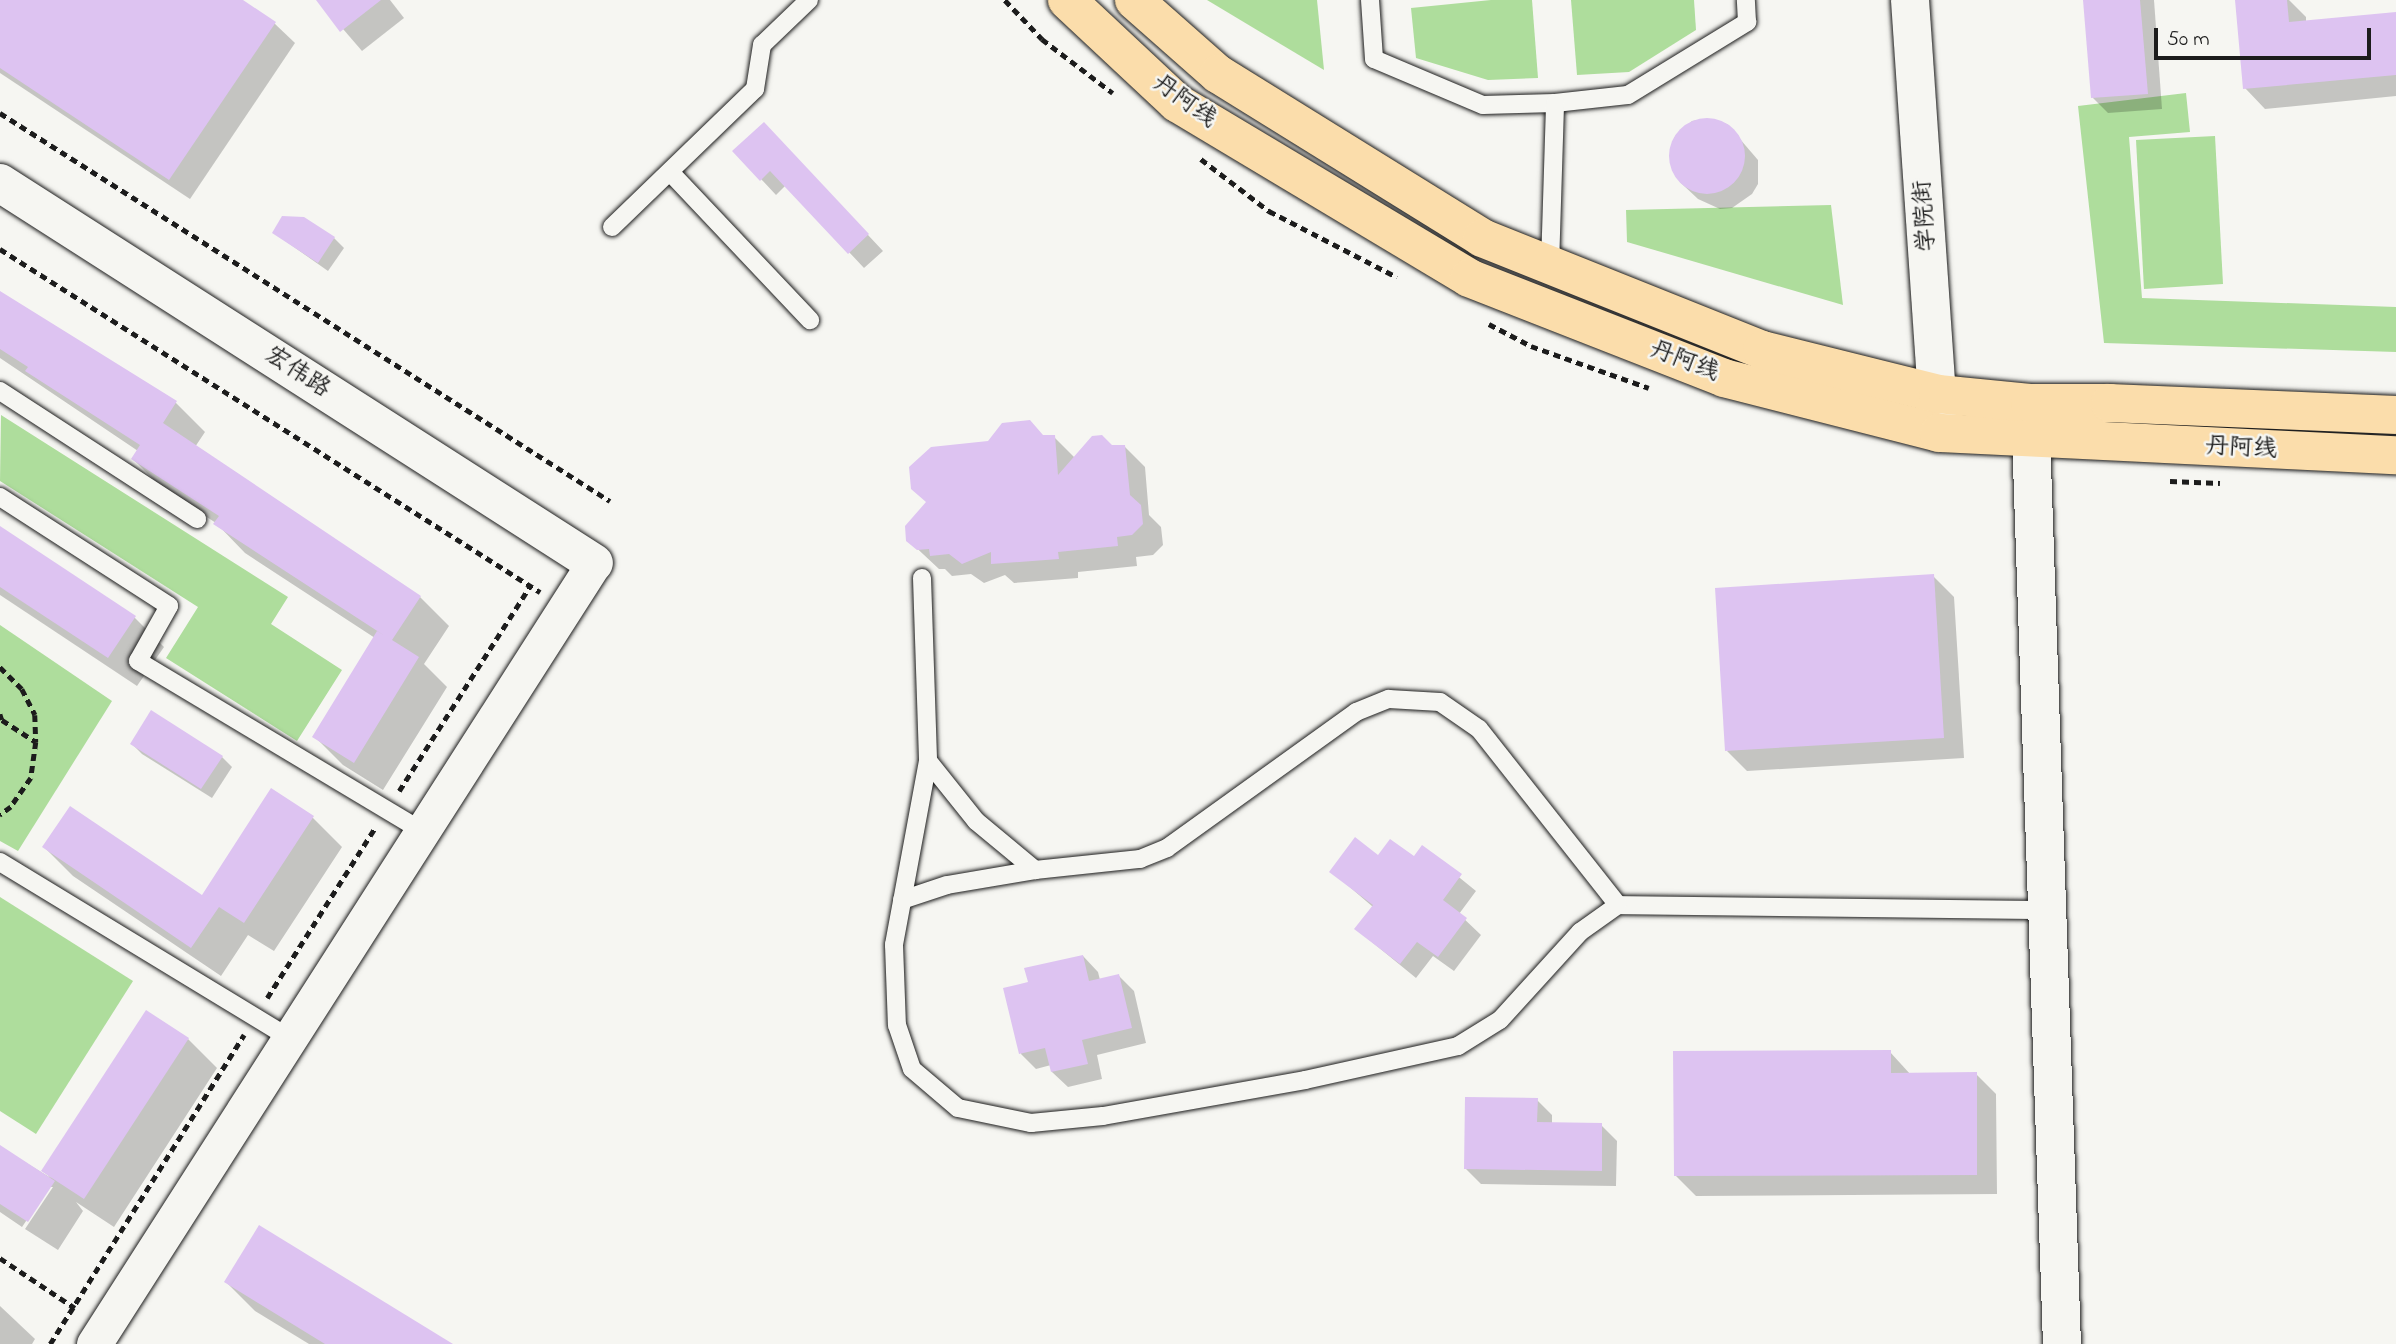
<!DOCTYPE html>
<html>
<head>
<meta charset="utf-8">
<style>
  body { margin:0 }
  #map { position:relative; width:2396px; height:1344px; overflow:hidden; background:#f6f6f2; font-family:"Indie Flower","LXGW WenKai TC",sans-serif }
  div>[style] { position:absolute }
  .green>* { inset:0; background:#aedd9c }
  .shadow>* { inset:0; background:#0003 }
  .building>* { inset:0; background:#ddc3f1 }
  .round { border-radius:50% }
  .path>* { height:4.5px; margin-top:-2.25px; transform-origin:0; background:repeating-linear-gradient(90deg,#1c1c1c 0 7px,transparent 0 12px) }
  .roads { filter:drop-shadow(0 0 2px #1c1c1c) drop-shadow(0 0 2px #1c1c1c) }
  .service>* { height:18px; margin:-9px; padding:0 9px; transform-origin:9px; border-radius:9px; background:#f6f6f2 }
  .minor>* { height:35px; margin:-17.5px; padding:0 17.5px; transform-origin:17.5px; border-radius:17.5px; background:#f6f6f2 }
  .tertiary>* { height:38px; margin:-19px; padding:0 19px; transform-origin:19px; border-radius:19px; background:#f6f6f2 }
  .trunk>* { height:38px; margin:-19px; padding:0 19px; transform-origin:19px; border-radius:19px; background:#fbddab }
  span { translate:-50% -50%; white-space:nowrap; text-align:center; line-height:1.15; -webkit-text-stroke:5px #f6f6f2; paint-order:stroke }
  .street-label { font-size:24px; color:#1c1c1c }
  .scale { position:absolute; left:2154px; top:28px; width:217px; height:32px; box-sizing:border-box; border:4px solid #1c1c1c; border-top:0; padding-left:9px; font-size:21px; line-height:24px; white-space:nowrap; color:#1c1c1c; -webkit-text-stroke:5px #f6f6f2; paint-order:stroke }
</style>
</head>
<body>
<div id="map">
  <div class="green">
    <i style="clip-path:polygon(1207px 0,1317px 0,1324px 70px)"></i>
    <i style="clip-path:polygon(1491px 0,1532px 0,1538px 78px,1488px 80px,1416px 58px,1411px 8px)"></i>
    <i style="clip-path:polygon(1571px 0,1694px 0,1696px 30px,1629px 72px,1577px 75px)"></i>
    <i style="clip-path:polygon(2186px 93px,2190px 132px,2129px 137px,2142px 298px,2396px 307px,2396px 352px,2104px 343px,2078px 106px)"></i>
    <i style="clip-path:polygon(2215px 136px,2223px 284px,2144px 289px,2136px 140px)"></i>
    <i style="clip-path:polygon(1831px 205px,1843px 305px,1627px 242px,1626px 210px)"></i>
    <i style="clip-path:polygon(1px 415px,288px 597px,271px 624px,342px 670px,297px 741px,166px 658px,198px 607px,0 481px)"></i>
    <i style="clip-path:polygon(0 625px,112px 701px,18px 851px,0 841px)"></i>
    <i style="clip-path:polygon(0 897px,133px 981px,36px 1134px,0 1111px)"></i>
  </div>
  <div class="shadow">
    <i style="clip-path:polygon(0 0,240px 0,274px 23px,295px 43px,190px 199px,0 73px)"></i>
    <i style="clip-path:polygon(318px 0,390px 0,404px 18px,362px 51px)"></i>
    <i style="clip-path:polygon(2085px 0,2154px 0,2162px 109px,2108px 113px,2093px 98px)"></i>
    <i style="clip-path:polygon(2250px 0,2289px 0,2306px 17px,2306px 22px,2396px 14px,2396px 96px,2265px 109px,2245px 88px)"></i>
    <i style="clip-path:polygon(1704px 119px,1727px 124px,1758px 160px,1758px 184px,1752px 194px,1732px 208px,1720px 209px,1698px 199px,1681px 183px,1670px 162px,1674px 138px,1692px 121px)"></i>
    <i style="clip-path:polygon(779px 140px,883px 251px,864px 268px,786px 185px,776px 195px,761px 179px)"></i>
    <i style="clip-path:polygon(274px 233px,334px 238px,344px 248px,328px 271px)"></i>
    <i style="clip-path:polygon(0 292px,176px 403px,205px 432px,195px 447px,420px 597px,449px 626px,424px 664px,447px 687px,383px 790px,343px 765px,314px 736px,375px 638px,245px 553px,216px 523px,162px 488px,133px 459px,138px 451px,0 358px)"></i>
    <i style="clip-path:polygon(1044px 437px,1054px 437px,1075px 458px,1124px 446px,1145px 467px,1149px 515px,1161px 527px,1163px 545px,1153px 555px,1136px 557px,1137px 566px,1078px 572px,1078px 578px,1014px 583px,1005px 575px,984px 583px,971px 574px,952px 576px,945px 569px,939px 569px,908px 540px)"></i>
    <i style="clip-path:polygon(0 528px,135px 618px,164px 647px,137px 686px,0 595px)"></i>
    <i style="clip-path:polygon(1933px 576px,1954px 597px,1964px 758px,1747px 771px,1727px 751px)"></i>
    <i style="clip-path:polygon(132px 744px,222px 757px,232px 767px,212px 798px,142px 754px)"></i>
    <i style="clip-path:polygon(272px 791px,313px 818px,342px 847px,274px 951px,248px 935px,221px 976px,73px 876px,44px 847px,202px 897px)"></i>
    <i style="clip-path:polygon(1423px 848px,1476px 891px,1459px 914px,1481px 935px,1454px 971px,1433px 956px,1416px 978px,1356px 929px,1373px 907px,1331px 871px,1379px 858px,1415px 859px)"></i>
    <i style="clip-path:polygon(1083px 956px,1098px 972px,1100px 980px,1119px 976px,1134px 991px,1146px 1043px,1097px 1055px,1102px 1079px,1068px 1087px,1052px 1072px,1051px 1065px,1036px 1069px,1021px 1054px,1030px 983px)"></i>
    <i style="clip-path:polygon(188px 1039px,217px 1068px,114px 1227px,76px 1202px,83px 1211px,58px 1250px,25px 1229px,53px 1187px,49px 1187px,22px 1227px,0 1212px,0 1147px,51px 1178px,43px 1171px)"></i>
    <i style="clip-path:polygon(1890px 1052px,1911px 1075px,1976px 1074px,1996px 1094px,1997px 1194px,1696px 1196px,1675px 1175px)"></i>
    <i style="clip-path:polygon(1537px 1100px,1552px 1115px,1552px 1124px,1601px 1125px,1617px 1141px,1616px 1186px,1481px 1184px,1466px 1169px)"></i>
    <i style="clip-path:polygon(226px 1282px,450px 1344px,309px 1344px,255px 1311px)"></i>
    <i style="clip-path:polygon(0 1306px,35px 1339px,32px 1344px,0 1344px)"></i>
  </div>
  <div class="building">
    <i style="clip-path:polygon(0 0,243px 0,276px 22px,169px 180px,0 68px)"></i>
    <i style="clip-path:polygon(316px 0,381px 0,340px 32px)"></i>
    <i style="clip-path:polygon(2083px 0,2140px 0,2148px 94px,2091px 98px)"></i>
    <i style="clip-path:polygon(2235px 0,2287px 0,2289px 22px,2396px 12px,2396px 75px,2243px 89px)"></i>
    <i class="round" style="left:1669px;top:118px;width:76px;height:76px"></i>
    <i style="clip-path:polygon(764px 122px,869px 234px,848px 254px,770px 171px,760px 181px,732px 151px)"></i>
    <i style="clip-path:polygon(282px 216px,304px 217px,335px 237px,318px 263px,272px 233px)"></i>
    <i style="clip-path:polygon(0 291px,177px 401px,163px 423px,421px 596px,392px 640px,419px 657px,354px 763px,312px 737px,377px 631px,385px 636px,213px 524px,219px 516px,131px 459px,140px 445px,25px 371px,28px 367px,0 349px)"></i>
    <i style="clip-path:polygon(1030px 420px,1043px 435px,1055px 435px,1058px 475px,1092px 436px,1102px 435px,1112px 445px,1125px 445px,1130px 495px,1141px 505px,1143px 524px,1132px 535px,1117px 537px,1118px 546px,1058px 552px,1059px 559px,991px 564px,991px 552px,962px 564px,949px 554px,930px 556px,929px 549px,917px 550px,906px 541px,905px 526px,926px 502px,911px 489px,909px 467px,931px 447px,988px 441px,1002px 423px)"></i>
    <i style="clip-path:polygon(0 526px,136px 616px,108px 658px,0 587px)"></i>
    <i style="clip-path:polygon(1934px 574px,1944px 738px,1725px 751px,1715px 588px)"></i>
    <i style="clip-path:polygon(151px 710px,223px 756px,201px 789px,130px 744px)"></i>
    <i style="clip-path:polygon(271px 788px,314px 816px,244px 923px,219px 907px,191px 948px,42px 847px,70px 806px,202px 895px)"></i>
    <i style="clip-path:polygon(1355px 837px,1378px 855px,1390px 839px,1414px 856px,1422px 845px,1462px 874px,1443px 900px,1467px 918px,1438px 957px,1417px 942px,1400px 964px,1354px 929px,1373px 905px,1329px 872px)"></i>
    <i style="clip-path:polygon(1083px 955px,1089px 981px,1119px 974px,1132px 1028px,1082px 1040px,1088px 1064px,1051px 1072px,1045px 1048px,1019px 1054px,1003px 988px,1028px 982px,1024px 968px)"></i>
    <i style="clip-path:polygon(146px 1010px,189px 1038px,84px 1199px,41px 1171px)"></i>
    <i style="clip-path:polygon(1891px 1050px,1891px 1073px,1977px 1072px,1977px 1175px,1674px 1176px,1673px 1051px)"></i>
    <i style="clip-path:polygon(1465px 1097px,1538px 1098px,1537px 1122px,1602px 1123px,1602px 1171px,1464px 1169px)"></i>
    <i style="clip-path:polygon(0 1145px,55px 1181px,28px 1222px,0 1204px)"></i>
    <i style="clip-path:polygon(259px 1225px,453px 1344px,325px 1344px,224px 1282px)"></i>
  </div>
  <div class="path">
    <i style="left:1005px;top:0;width:54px;rotate:46.5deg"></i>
    <i style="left:1042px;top:39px;width:89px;rotate:37.3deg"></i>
    <i style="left:0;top:113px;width:723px;rotate:32.46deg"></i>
    <i style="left:1201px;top:159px;width:86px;rotate:37.4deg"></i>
    <i style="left:1269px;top:211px;width:144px;rotate:27.3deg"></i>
    <i style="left:0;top:249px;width:640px;rotate:32.42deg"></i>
    <i style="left:1489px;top:324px;width:47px;rotate:27.6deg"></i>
    <i style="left:1531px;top:346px;width:125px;rotate:19.6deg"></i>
    <i style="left:2170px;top:481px;width:50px;rotate:2.3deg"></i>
    <i style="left:0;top:667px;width:31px;rotate:45deg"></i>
    <i style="left:22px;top:689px;width:29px;rotate:63deg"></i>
    <i style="left:35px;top:715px;width:27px;rotate:88deg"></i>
    <i style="left:36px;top:742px;width:36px;rotate:98deg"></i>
    <i style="left:31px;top:778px;width:35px;rotate:125deg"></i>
    <i style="left:11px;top:807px;width:14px;rotate:144deg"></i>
    <i style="left:0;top:714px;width:6px;rotate:72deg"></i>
    <i style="left:2px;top:720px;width:40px;rotate:32.9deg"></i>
    <i style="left:399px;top:791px;width:243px;rotate:-57.4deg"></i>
    <i style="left:267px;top:998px;width:201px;rotate:-57.6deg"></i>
    <i style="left:0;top:1258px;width:90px;rotate:33.7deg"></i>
    <i style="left:50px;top:1344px;width:365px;rotate:-57.9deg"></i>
  </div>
  <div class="roads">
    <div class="service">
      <i style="left:1370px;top:0;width:59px;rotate:86.1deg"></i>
      <i style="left:1374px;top:59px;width:118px;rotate:22.9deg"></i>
      <i style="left:1483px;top:105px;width:72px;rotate:-1.6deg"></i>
      <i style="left:1555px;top:103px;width:73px;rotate:-6.3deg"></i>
      <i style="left:1628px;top:95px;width:140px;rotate:-31.5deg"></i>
      <i style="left:1747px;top:22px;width:22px;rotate:-93deg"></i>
      <i style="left:670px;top:172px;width:204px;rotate:46.6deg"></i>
      <i style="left:612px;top:227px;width:199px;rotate:-44deg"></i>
      <i style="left:755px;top:89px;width:45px;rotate:-81deg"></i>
      <i style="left:762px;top:45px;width:65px;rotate:-43.8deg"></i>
      <i style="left:1550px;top:265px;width:162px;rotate:-88.2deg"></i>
      <i style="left:0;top:391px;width:235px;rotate:33deg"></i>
      <i style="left:0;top:497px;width:201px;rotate:32.8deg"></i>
      <i style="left:169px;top:606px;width:63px;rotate:119.4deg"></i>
      <i style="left:138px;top:661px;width:331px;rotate:30.9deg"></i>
      <i style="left:922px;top:578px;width:183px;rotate:88.1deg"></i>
      <i style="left:928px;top:761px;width:187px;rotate:100.5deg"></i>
      <i style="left:894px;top:945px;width:80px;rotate:87.9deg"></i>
      <i style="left:897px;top:1025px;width:46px;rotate:71.2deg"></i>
      <i style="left:912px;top:1069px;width:60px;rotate:40.3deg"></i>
      <i style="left:958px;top:1108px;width:75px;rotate:11.6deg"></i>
      <i style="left:1031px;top:1123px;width:72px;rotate:-5.6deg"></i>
      <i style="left:1103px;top:1116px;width:205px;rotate:-10.1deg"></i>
      <i style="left:1305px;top:1080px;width:157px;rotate:-12.5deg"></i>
      <i style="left:1458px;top:1046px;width:49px;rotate:-31.8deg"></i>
      <i style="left:1500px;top:1020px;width:119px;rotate:-47.7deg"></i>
      <i style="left:1580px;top:932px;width:47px;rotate:-35.4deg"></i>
      <i style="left:1618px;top:905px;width:429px;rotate:0.7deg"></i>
      <i style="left:928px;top:761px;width:77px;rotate:51.3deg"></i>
      <i style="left:976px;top:821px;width:77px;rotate:39.7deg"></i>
      <i style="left:0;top:862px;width:338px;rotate:31.3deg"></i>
      <i style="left:902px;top:900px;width:47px;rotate:-18.4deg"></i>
      <i style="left:947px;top:885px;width:89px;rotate:-9.7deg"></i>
      <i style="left:1035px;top:870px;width:106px;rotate:-6deg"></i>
      <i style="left:1140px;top:859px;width:29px;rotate:-22deg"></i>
      <i style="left:1167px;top:848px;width:233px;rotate:-35.7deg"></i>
      <i style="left:1356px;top:712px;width:35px;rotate:-22deg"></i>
      <i style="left:1389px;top:699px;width:51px;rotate:3.4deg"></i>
      <i style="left:1440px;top:702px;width:47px;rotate:34.7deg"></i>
      <i style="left:1479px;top:729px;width:224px;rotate:51.7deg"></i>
    </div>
    <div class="minor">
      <i style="left:94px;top:1344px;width:927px;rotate:-57.37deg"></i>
    </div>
    <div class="tertiary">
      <i style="left:1910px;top:0;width:428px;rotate:86.1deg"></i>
      <i style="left:0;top:183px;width:705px;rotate:32.61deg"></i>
      <i style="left:2030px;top:405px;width:940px;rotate:88.05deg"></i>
    </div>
    <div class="trunk">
      <i style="left:1067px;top:0;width:151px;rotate:43.1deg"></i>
      <i style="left:1177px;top:103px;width:340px;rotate:30.9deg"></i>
      <i style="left:1469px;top:278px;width:274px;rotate:21.4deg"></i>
      <i style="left:1724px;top:378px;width:222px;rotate:14.3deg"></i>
      <i style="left:1939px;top:433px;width:458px;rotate:2.8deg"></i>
      <i style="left:1134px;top:0;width:112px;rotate:41.4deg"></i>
      <i style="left:1218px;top:74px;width:311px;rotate:31.8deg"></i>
      <i style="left:1482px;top:238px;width:302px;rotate:21.8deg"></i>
      <i style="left:1762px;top:350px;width:181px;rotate:14deg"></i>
      <i style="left:1938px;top:394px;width:92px;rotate:5.6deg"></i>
      <i style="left:2030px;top:403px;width:80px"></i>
      <i style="left:2110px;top:403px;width:286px;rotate:2.4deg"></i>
    </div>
  </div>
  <div class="street-label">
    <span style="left:1184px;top:102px;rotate:36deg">丹阿线</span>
    <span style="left:1926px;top:216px;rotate:-94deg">学院街</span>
    <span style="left:1684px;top:362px;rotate:21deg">丹阿线</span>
    <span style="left:297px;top:373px;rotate:33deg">宏伟路</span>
    <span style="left:2241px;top:449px;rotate:3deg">丹阿线</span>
  </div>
  <div class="scale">50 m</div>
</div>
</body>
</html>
